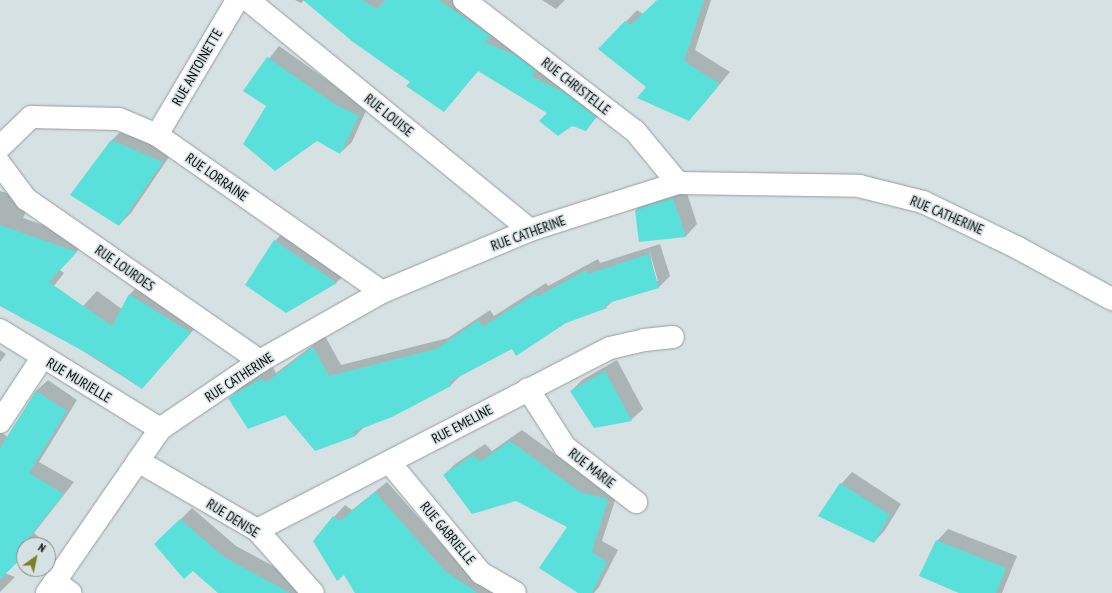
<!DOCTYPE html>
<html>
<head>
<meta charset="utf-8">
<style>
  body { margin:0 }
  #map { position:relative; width:1112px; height:593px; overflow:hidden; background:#d6e1e3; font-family:"PT Sans Narrow",sans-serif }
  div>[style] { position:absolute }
  .shadow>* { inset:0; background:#0003 }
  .building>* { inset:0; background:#59e0db }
  .roads { filter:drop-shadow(0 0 1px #939da0) drop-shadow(0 0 1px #939da0) }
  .street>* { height:22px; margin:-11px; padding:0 11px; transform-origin:11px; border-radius:11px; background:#fff }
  span { translate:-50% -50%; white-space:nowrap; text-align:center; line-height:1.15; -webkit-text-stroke:3px #d6e1e3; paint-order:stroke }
  .street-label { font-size:14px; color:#080c0d }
  .north { position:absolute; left:16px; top:537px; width:40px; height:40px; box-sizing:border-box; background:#d6e1e3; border:1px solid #848c8d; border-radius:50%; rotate:33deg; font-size:11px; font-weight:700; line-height:16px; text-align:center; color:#080c0d }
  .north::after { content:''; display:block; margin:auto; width:14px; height:18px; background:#7c802a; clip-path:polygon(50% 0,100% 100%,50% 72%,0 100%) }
</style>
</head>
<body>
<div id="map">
  <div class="shadow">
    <i style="clip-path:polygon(295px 0,304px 0,301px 3px)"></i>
    <i style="clip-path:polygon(305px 0,467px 0,607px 105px,586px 130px,548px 113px,479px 70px,444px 111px,411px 81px)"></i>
    <i style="clip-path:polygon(542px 0,565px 0,556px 9px)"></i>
    <i style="clip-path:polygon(658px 0,711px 0,695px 50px,730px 72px,700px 108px,648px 86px,600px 49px,637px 10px,643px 14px)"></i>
    <i style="clip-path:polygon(279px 46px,347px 94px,369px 104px,352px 142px,340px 153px,244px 90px)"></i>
    <i style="clip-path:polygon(123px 129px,173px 151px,131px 213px,119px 225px,112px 140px)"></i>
    <i style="clip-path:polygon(685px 187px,697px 224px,686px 236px,640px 241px,636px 210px,647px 199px)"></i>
    <i style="clip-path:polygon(0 191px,32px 200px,23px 218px,87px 240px,60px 270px,64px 273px,27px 321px,0 305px)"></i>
    <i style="clip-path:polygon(286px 229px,348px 271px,337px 282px,286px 311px,275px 241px)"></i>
    <i style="clip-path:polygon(evenodd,660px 244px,670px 276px,659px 287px,613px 301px,606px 307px,566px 322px,513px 348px,460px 376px,451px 385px,392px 416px,365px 426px,356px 435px,315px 449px,286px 414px,230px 398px,241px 386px,273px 367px,276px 373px,325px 336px,341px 365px,448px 338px,490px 310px,494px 316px,546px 283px,548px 286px,598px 259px,600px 263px,660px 244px,649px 249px,658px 281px,656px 281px,649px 249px)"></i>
    <i style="clip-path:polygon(144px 280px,204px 318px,141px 388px,64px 339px,83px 306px,97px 291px,122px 309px,130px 294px)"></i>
    <i style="clip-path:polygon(0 350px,6px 354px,0 362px)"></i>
    <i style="clip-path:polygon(617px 360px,643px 409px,631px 420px,571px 391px,582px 380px)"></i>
    <i style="clip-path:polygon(48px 380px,77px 400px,39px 462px,74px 482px,34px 533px,40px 538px,33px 545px,24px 545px,24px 554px,5px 573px,15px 577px,0 592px,0 432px,8px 437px,36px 391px)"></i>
    <i style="clip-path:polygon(522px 430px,592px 481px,619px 488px,602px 541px,618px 550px,599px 587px,594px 593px,580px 593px,569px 527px,516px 500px,444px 475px,455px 464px,485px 444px,492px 451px)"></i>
    <i style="clip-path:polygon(852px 472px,901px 504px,885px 530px,874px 542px,841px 484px)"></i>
    <i style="clip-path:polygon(387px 482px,456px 560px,507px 593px,356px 593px,334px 517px,345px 505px,352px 510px)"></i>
    <i style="clip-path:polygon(192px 508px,236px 546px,286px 573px,298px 593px,219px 593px,193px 570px,155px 545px)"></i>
    <i style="clip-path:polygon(948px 529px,1017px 556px,1002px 593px,961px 593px,937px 541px)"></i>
  </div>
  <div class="building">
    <i style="clip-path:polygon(303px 0,362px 0,377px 9px,385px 0,439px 0,491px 36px,484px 42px,517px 56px,536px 71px,531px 76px,565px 93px,596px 117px,586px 131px,572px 126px,558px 136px,539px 121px,547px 113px,478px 71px,444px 112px,406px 86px,410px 82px,353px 42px)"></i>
    <i style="clip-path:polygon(657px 0,704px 0,684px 61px,720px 84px,689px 121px,637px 98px,646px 87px,598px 49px,625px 21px,631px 25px)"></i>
    <i style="clip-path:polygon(267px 57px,336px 105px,359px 116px,340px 154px,317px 141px,275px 171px,243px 144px,266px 106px,243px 91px)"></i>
    <i style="clip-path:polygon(111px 140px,163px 162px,119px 226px,70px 195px)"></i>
    <i style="clip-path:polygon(673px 198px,686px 237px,639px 242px,635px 210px)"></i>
    <i style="clip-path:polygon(0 225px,77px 252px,49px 282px,112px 326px,129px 294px,191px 333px,142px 389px,96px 358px,0 306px)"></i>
    <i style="clip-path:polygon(274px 240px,337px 283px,286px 313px,245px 285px)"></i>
    <i style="clip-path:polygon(649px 254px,659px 288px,605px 304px,607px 308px,566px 323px,516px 356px,512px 349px,449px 382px,451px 386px,392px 417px,353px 432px,356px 436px,315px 451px,285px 415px,248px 429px,228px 398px,262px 378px,265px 383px,313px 347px,329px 376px,436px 349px,479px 320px,482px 327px,535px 294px,537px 297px,586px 270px,588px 274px)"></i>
    <i style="clip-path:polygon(605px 371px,632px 421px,594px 428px,570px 391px)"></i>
    <i style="clip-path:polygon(36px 391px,67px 411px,29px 473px,64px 494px,24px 544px,24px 556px,0 579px,0 448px)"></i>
    <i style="clip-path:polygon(510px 441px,580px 492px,608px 499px,592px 552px,607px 562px,592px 593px,578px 593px,539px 568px,567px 527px,516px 501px,472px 514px,443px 475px,473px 455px,480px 462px)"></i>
    <i style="clip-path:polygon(840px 483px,890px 515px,874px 543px,818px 516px)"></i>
    <i style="clip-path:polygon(375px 492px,445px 571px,478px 593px,355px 593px,344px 575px,337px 581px,313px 541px,333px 516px,340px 521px)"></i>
    <i style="clip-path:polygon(180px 519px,224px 557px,290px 593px,218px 593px,193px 571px,184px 579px,154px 544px)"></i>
    <i style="clip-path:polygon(936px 540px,1006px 568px,996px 593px,959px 593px,919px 576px)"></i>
  </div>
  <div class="roads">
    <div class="street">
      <i style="left:248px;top:0;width:364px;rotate:39.2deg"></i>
      <i style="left:464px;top:0;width:215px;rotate:37.5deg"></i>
      <i style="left:635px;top:131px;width:67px;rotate:50.4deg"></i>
      <i style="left:157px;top:135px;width:157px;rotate:-59.3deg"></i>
      <i style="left:0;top:147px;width:43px;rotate:-44.1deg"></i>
      <i style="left:31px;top:117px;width:88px;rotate:1.3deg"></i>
      <i style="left:119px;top:119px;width:41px;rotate:22.8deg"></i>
      <i style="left:157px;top:135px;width:274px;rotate:34.9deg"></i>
      <i style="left:0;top:164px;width:44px;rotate:53.4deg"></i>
      <i style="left:26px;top:199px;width:285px;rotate:34.7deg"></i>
      <i style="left:0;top:330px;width:188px;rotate:31.7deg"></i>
      <i style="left:528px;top:389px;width:69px;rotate:57.5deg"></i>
      <i style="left:565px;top:447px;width:90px;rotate:37.8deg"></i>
      <i style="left:0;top:422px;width:77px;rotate:-56.7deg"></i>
      <i style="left:138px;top:461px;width:138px;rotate:30.1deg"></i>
      <i style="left:257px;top:530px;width:84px;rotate:48.4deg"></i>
      <i style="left:390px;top:463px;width:143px;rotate:50.4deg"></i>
      <i style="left:481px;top:573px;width:39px;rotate:30deg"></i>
      <i style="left:257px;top:530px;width:397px;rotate:-27.3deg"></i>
      <i style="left:610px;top:348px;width:35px;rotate:-13deg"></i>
      <i style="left:644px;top:340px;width:29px;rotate:-6deg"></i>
      <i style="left:55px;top:582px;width:19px;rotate:35deg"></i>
      <i style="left:47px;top:593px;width:199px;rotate:-55.4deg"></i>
      <i style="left:160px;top:429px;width:121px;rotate:-34.2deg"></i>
      <i style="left:260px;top:361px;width:140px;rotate:-29.5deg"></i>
      <i style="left:382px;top:292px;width:160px;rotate:-22.7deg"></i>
      <i style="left:530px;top:230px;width:155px;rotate:-17.6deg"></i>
      <i style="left:678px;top:183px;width:181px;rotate:0.9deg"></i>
      <i style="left:859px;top:186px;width:66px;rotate:14deg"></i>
      <i style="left:923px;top:202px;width:106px;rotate:25.8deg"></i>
      <i style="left:1018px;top:248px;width:107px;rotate:28.5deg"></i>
    </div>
  </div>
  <div class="street-label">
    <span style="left:197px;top:67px;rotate:-60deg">RUE ANTOINETTE</span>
    <span style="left:576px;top:86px;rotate:38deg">RUE CHRISTELLE</span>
    <span style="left:389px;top:115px;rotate:39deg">RUE LOUISE</span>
    <span style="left:217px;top:177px;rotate:35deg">RUE LORRAINE</span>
    <span style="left:947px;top:215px;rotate:23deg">RUE CATHERINE</span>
    <span style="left:528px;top:233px;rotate:-20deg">RUE CATHERINE</span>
    <span style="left:125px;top:268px;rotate:35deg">RUE LOURDES</span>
    <span style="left:239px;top:377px;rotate:-33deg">RUE CATHERINE</span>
    <span style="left:79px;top:380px;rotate:31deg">RUE MURIELLE</span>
    <span style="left:462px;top:424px;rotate:-28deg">RUE EMELINE</span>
    <span style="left:592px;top:468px;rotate:38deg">RUE MARIE</span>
    <span style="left:233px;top:518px;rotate:32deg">RUE DENISE</span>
    <span style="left:448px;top:533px;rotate:50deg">RUE GABRIELLE</span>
  </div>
  <div class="north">N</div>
</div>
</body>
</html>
